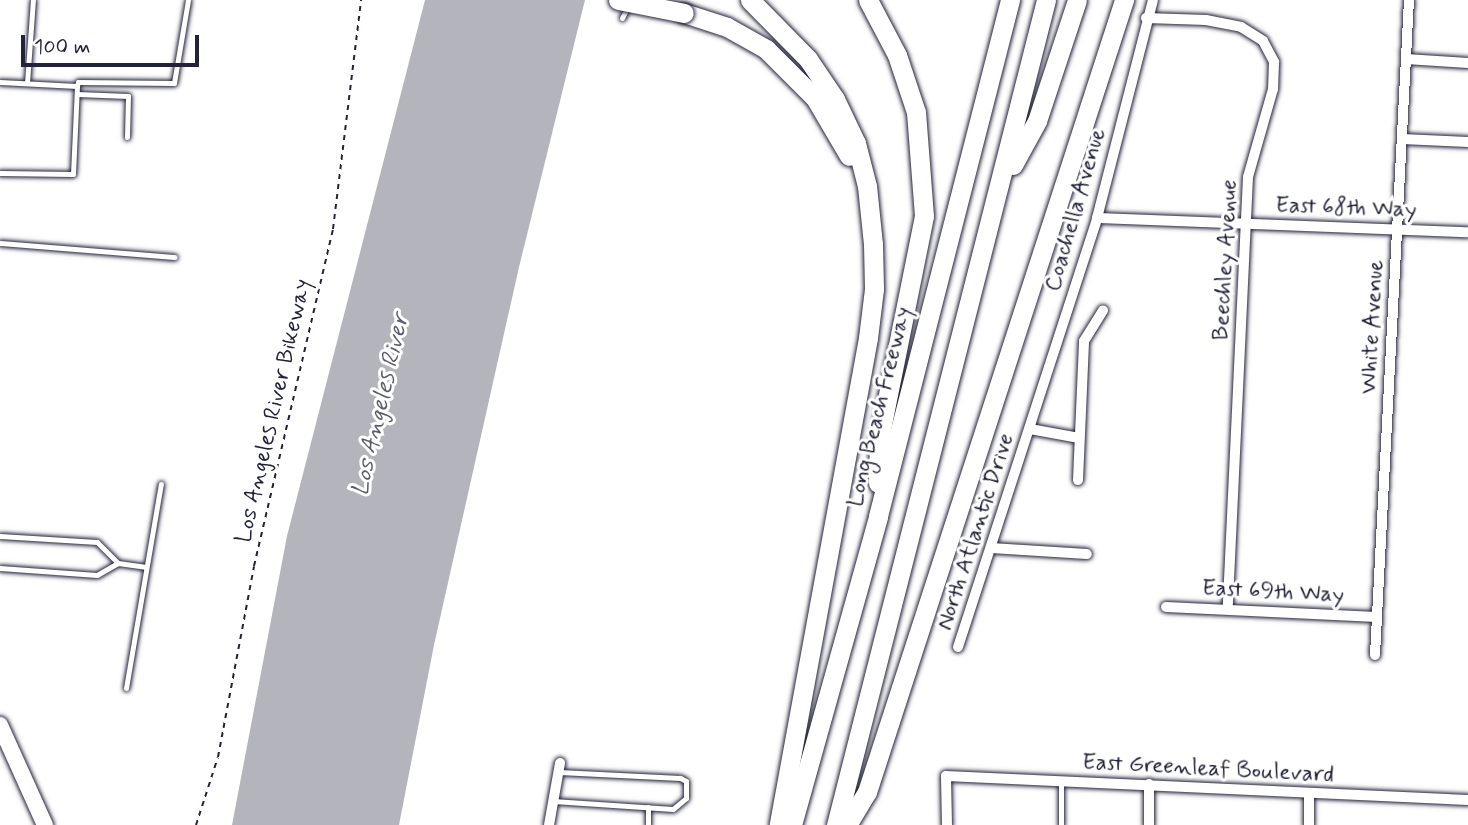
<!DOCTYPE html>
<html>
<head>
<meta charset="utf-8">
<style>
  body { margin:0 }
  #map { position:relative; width:1468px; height:825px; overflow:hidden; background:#fff; font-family:Mynerve,sans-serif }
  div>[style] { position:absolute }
  .water>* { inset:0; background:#b4b4bc }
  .path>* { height:2px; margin-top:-1px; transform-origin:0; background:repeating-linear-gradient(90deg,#22223b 0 5px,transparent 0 10px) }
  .roads { filter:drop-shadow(0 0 2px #22223b) drop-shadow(0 0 2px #22223b) }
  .lane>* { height:5px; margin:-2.5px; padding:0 2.5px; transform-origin:2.5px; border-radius:2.5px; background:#fff }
  .street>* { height:10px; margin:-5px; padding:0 5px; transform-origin:5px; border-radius:5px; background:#fff }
  .primary>* { height:16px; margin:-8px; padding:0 8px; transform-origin:8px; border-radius:8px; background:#fff }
  .highway>* { height:19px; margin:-9.5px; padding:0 9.5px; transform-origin:9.5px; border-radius:9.5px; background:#fff }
  .bridges { filter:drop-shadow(0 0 2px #22223b) drop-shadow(0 0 2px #22223b) }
  .highway-bridge>* { height:19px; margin:-9.5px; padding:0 9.5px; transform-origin:9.5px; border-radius:9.5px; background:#fff }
  span { translate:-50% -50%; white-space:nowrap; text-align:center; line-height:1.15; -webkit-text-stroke:6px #fff; paint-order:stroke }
  .street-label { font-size:23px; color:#22223b }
  .water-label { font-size:24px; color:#5c5c6f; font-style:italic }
  .scale { position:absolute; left:21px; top:35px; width:178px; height:32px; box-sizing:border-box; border:4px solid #22223b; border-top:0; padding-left:9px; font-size:21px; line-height:24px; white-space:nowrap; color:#22223b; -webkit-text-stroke:5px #fff; paint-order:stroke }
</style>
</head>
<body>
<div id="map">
  <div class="water">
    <i style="clip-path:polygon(425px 0,585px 0,519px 267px,434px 645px,399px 825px,232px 825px,287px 536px)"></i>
  </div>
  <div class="path">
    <i style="left:196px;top:825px;width:71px;rotate:-72.1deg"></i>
    <i style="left:218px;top:757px;width:194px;rotate:-79.3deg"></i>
    <i style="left:254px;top:566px;width:346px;rotate:-76.8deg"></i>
    <i style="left:333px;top:229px;width:231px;rotate:-83deg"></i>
  </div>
  <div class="roads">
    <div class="lane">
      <i style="left:622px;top:18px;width:13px;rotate:-63deg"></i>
      <i style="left:0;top:82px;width:77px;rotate:3deg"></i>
      <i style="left:77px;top:86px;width:88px;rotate:92.6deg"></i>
      <i style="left:73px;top:174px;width:73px;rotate:-179.2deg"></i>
      <i style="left:27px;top:83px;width:83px;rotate:-85.9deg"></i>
      <i style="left:77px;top:86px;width:4px;rotate:-76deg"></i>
      <i style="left:78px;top:82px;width:96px;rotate:0.6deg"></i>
      <i style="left:174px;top:83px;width:84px;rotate:-80.4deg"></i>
      <i style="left:77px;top:94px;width:51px;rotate:2.2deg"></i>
      <i style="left:128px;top:96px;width:41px;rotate:91.4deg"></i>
      <i style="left:0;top:243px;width:175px;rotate:4.6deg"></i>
      <i style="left:0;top:536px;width:97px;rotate:3.5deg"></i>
      <i style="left:97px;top:542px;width:30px;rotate:45deg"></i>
      <i style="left:0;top:568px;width:97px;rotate:4.1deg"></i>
      <i style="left:97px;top:575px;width:24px;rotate:-30deg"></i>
      <i style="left:118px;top:563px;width:27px;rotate:8deg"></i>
      <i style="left:126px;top:688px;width:207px;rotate:-80.3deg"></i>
      <i style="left:1061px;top:780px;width:45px;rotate:90deg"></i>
      <i style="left:553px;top:801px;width:120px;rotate:3.8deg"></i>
      <i style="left:673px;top:809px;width:17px;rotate:-40deg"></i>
      <i style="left:686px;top:798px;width:17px;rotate:-90deg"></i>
      <i style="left:686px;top:781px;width:7px;rotate:-153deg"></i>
      <i style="left:680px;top:778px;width:121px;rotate:-177.2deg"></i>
      <i style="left:648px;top:807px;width:18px;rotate:90deg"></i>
    </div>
    <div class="street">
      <i style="left:1146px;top:18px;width:60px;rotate:1.9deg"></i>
      <i style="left:1206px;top:20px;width:36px;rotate:11deg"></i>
      <i style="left:1241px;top:27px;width:26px;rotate:32deg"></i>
      <i style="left:1263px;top:41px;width:24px;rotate:62deg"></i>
      <i style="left:1274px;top:62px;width:27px;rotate:92deg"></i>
      <i style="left:1273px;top:89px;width:91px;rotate:105.9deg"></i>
      <i style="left:1248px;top:177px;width:432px;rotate:92.7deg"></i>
      <i style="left:1406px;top:59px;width:62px;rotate:3.7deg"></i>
      <i style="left:1402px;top:139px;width:66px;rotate:2.6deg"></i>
      <i style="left:1097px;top:218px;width:371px;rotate:2.2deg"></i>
      <i style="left:1030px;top:429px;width:50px;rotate:10.4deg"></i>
      <i style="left:1078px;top:480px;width:139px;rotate:-87.5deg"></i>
      <i style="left:1084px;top:341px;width:36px;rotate:-58deg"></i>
      <i style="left:991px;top:548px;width:96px;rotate:3.6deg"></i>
      <i style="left:1166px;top:607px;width:211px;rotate:2.7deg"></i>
      <i style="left:958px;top:647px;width:451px;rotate:-72deg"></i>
      <i style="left:1097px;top:218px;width:225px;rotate:-75.6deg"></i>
      <i style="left:1375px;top:655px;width:656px;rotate:-87.03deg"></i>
      <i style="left:1149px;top:784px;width:41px;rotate:90deg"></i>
      <i style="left:549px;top:825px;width:63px;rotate:-79.9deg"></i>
      <i style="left:947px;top:825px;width:49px;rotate:-91.2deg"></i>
      <i style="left:946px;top:776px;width:523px;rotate:2.63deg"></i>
      <i style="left:1309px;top:825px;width:32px;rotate:-90deg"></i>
    </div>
    <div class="primary">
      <i style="left:0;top:725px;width:110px;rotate:65.8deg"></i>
    </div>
    <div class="highway">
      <i style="left:750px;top:0;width:83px;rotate:45.5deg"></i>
      <i style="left:808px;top:59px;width:48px;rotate:56deg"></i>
      <i style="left:835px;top:99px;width:49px;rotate:64.5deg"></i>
      <i style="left:856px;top:143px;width:44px;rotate:75.7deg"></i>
      <i style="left:867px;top:186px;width:58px;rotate:84.1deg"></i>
      <i style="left:873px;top:244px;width:45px;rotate:88.7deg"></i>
      <i style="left:874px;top:289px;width:49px;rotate:97deg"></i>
      <i style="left:868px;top:338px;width:495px;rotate:100.4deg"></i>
      <i style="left:868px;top:0;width:62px;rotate:62.2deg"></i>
      <i style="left:897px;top:55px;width:60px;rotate:71.6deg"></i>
      <i style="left:916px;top:112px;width:104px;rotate:85.6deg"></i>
      <i style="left:924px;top:216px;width:227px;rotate:101.4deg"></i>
      <i style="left:879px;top:439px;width:44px;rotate:91.3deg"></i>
      <i style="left:684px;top:13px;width:45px;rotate:18deg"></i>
      <i style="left:727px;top:27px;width:45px;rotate:29.4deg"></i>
      <i style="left:766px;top:49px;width:69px;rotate:45deg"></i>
      <i style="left:815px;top:98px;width:67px;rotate:59.6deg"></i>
      <i style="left:1013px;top:165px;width:50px;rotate:-61.4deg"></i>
      <i style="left:1037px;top:121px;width:127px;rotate:-71.7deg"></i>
      <i style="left:792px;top:825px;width:321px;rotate:-74.4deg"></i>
      <i style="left:878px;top:516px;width:533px;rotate:-75.65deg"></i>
      <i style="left:836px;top:825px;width:851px;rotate:-75.72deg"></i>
      <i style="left:847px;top:825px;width:39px;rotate:-59deg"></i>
      <i style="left:867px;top:792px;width:833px;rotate:-72.02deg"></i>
    </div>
  </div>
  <div class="bridges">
    <div class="highway-bridge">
      <i style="left:618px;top:0;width:67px;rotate:11.1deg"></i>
    </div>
  </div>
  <div class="street-label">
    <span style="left:1346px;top:208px;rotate:2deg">East 68th Way</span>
    <span style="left:1076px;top:210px;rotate:-74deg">Coachella Avenue</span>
    <span style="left:1226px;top:260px;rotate:-87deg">Beechley Avenue</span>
    <span style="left:1373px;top:327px;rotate:-87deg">White Avenue</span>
    <span style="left:880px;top:407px;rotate:-76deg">Long Beach Freeway</span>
    <span style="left:274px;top:411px;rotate:-77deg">Los Angeles River Bikeway</span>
    <span style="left:976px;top:532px;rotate:-72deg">North Atlantic Drive</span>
    <span style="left:1273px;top:592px;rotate:3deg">East 69th Way</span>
    <span style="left:1208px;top:769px;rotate:3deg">East Greenleaf Boulevard</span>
  </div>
  <div class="water-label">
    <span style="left:381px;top:405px;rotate:-77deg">Los Angeles River</span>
  </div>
  <div class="scale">100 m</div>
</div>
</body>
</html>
